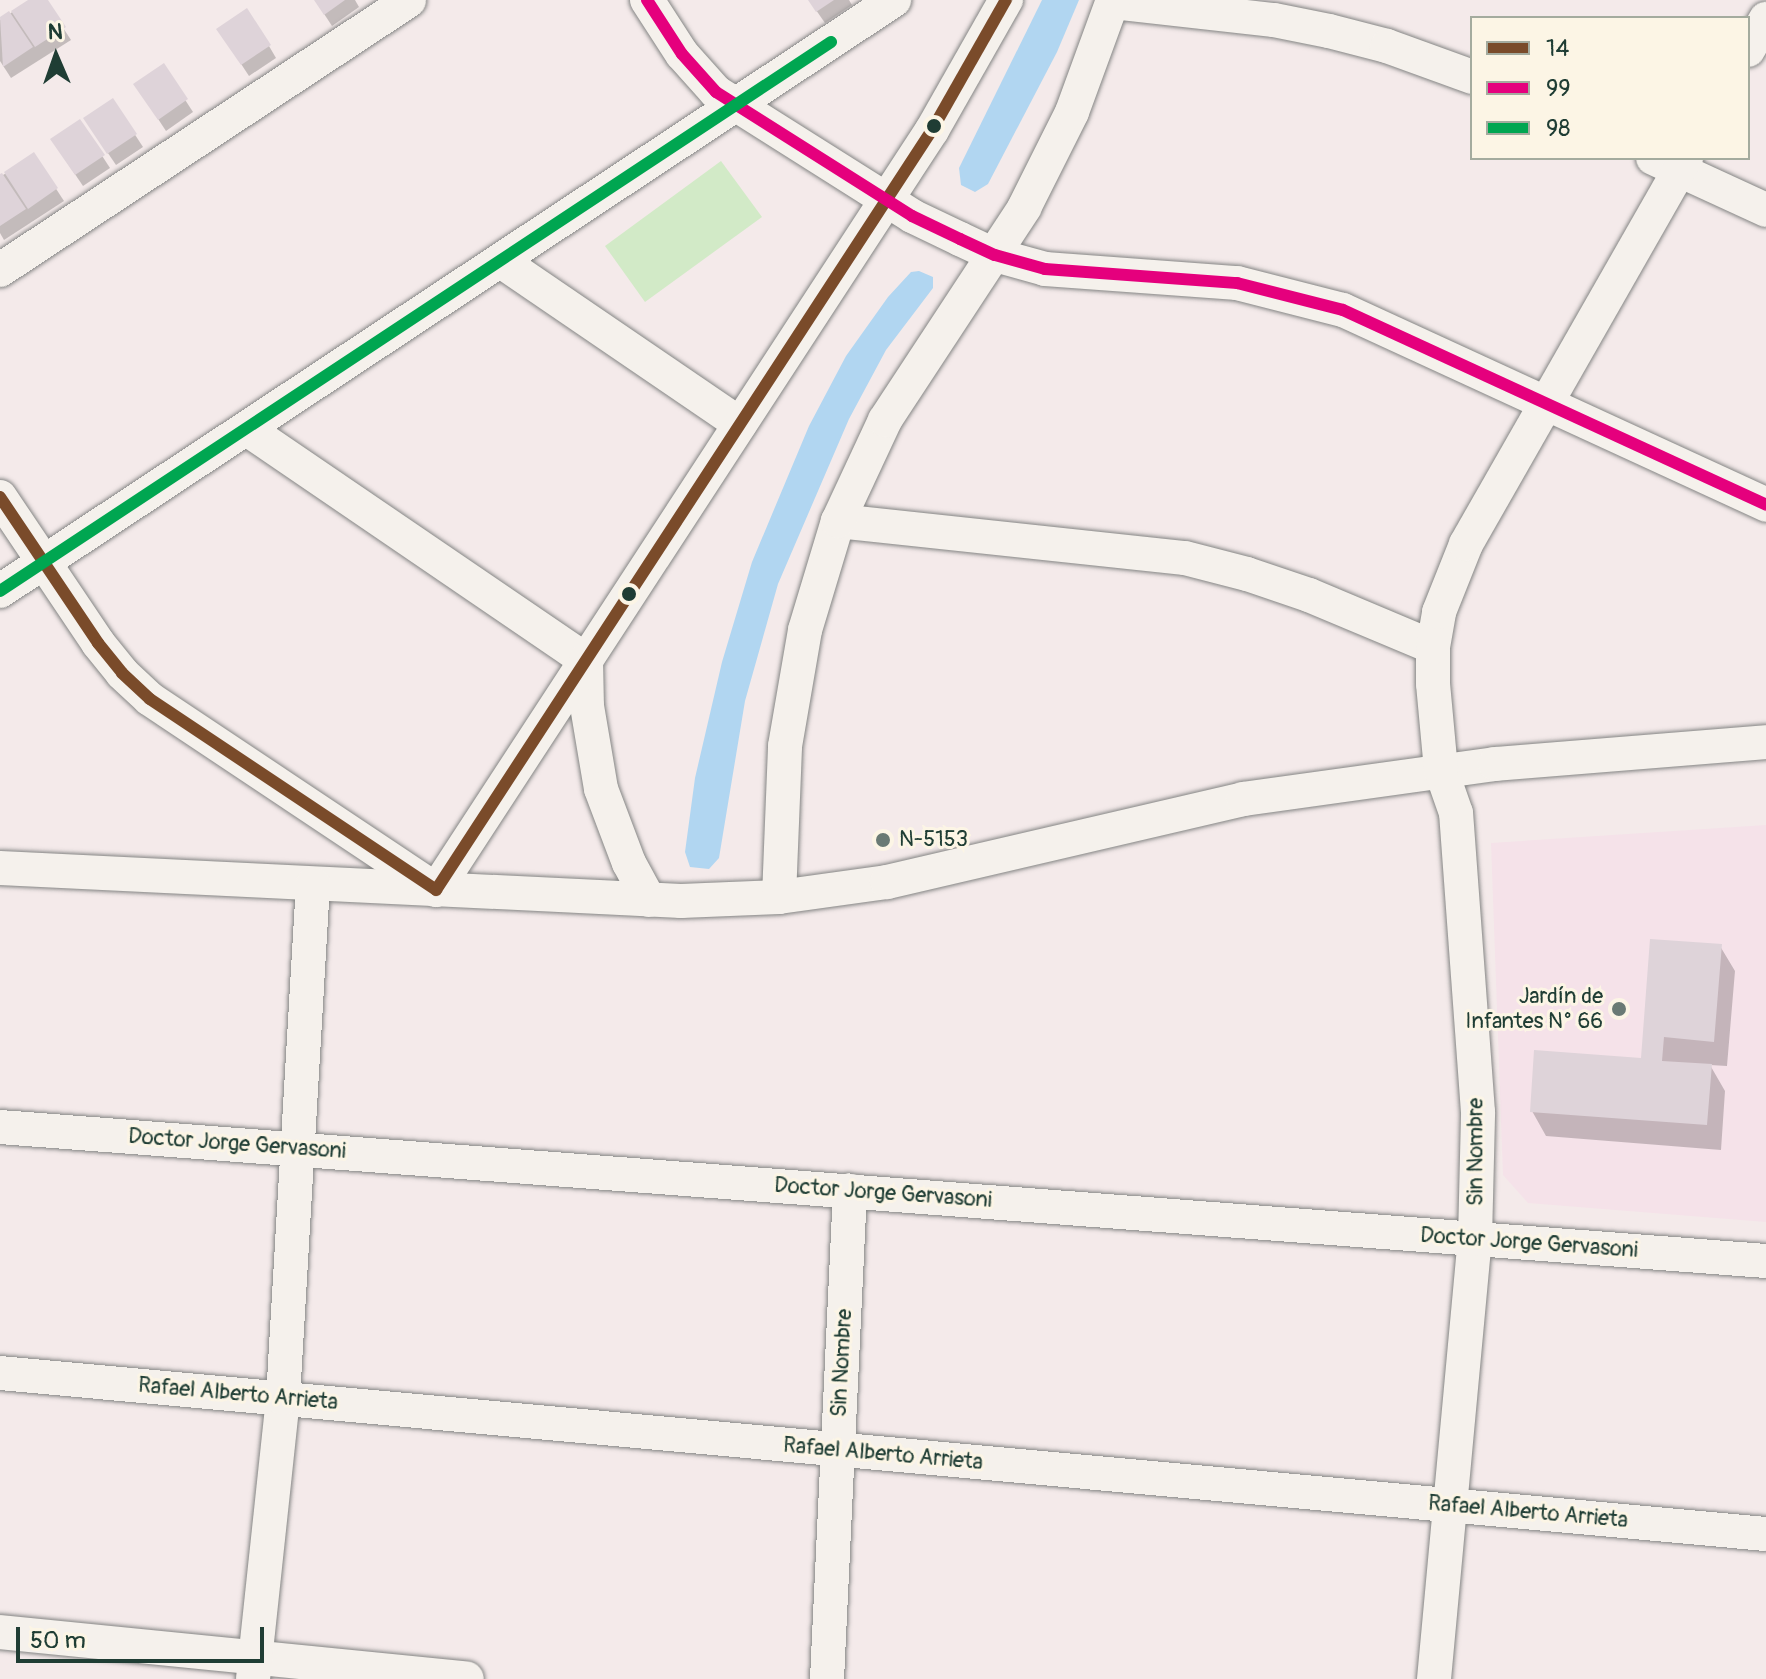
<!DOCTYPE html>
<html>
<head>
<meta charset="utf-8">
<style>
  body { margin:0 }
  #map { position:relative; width:1766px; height:1679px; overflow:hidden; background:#f4eaea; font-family:Pangolin,sans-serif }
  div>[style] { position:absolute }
  .built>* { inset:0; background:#f5e2e9 }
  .green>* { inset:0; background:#d2eac7 }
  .water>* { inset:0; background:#b1d6f1 }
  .shadow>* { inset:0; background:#0003 }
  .building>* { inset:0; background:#ded3d9 }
  .roads { filter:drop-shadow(0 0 2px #848584) drop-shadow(0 0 2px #848584) }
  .street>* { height:34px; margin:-17px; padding:0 17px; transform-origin:17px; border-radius:17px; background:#f5f1ec }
  .bus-1>* { height:12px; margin:-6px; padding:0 6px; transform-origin:6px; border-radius:6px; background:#7a4b2a }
  .bus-2>* { height:12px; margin:-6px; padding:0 6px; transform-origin:6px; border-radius:6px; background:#e5007d }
  .bus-3>* { height:12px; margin:-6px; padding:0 6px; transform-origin:6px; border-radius:6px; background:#00a651 }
  .dots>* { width:22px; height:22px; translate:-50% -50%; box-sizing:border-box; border:4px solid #fcf5e5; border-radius:50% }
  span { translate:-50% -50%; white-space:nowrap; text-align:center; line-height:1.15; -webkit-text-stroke:6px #fcf5e5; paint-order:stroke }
  .poi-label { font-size:22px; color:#1f3d34 }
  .left { translate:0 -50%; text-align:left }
  .right { translate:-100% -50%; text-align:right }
  .street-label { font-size:22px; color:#1f3d34 }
  .legend { position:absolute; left:1470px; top:16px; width:280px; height:144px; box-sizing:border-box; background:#fcf5e5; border:2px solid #a4ab9e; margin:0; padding:10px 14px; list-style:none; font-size:24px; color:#1f3d34 }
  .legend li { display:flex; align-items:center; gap:16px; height:40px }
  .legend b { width:40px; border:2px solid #a4ab9e }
  .north { position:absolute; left:16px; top:16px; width:80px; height:80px; -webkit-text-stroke:6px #fcf5e5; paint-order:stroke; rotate:358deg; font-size:22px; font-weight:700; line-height:32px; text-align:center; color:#1f3d34 }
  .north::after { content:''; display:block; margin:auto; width:28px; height:36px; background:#1f3d34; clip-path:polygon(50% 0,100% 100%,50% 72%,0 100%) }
  .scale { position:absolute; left:16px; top:1627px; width:248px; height:36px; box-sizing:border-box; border:4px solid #1f3d34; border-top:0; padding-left:10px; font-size:24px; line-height:28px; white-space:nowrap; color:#1f3d34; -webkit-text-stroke:6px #fcf5e5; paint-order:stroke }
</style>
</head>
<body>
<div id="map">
  <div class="built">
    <i style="clip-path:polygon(1766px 825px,1766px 1222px,1528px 1203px,1503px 1175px,1491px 843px)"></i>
  </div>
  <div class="green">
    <i style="clip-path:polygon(721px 161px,762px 217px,645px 302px,605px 246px)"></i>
  </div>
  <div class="water">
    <i style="clip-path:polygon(1042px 0,1079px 0,1057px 52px,988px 184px,975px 192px,961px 185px,959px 168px)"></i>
    <i style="clip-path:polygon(919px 271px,933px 277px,933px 288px,886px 350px,849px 419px,778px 584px,745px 701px,719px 858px,709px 869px,690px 867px,685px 852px,695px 778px,722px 662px,752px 562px,809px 426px,846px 356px,888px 297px,911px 272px)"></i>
  </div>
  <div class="shadow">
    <i style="clip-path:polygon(31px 0,45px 0,71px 40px,11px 78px,0 61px,0 20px)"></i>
    <i style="clip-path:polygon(315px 0,355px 0,359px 7px,332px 26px)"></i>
    <i style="clip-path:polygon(809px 0,849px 0,852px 5px,825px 23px)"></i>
    <i style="clip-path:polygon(226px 41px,269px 46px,276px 58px,249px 76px)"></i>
    <i style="clip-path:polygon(163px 66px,193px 112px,166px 131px,143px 96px)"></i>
    <i style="clip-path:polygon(113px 101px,143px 147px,116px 165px,93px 131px)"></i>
    <i style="clip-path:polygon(80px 122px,110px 168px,83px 186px,60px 152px)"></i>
    <i style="clip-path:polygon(34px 155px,64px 201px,4px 240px,0 233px,0 177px)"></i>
    <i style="clip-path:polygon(1720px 946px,1735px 971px,1727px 1066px,1710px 1065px,1725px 1091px,1721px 1150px,1546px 1136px,1532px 1111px,1643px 1060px)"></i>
  </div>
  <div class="building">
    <i style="clip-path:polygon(28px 0,48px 0,66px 27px,35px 47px,11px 11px)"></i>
    <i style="clip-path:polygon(314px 0,345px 0,324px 15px)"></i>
    <i style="clip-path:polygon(808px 0,834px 0,816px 12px)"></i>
    <i style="clip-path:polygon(247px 8px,271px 45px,241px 65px,216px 29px)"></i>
    <i style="clip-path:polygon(9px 11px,33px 47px,3px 67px,0 17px)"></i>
    <i style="clip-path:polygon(164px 63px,188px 99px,158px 120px,133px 84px)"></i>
    <i style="clip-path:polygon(113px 98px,137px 134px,107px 154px,83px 118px)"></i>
    <i style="clip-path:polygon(80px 119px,105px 155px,75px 175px,50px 139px)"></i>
    <i style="clip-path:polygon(34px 152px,58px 188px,28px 209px,4px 172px)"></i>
    <i style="clip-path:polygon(2px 173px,26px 209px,0 226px,0 174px)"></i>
    <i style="clip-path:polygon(1650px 939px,1722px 944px,1714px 1042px,1664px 1037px,1662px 1061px,1712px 1064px,1707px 1125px,1530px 1112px,1534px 1050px,1641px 1058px)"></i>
  </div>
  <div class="roads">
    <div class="street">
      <i style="left:647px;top:0;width:64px;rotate:57.1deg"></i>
      <i style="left:682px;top:54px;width:51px;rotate:48.2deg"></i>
      <i style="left:716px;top:92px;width:232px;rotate:32.3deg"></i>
      <i style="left:912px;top:216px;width:53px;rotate:25.6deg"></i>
      <i style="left:960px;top:239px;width:38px;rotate:25deg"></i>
      <i style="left:995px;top:255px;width:52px;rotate:15.6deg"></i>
      <i style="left:1045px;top:269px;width:193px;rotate:4.2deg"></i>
      <i style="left:1237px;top:283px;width:109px;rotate:14.3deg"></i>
      <i style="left:1343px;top:310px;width:466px;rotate:24.7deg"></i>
      <i style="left:1113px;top:2px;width:162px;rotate:6.4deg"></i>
      <i style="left:1274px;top:20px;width:56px;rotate:11.3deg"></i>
      <i style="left:1329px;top:31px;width:60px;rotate:14.5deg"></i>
      <i style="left:1387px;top:46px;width:90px;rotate:20deg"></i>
      <i style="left:1748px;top:50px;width:36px;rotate:-60deg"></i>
      <i style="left:1653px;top:158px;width:124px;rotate:24.7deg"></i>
      <i style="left:501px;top:261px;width:289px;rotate:34.3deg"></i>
      <i style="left:0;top:270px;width:490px;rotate:-33.4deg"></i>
      <i style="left:247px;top:429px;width:410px;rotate:34.3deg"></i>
      <i style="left:0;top:497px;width:176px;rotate:56.1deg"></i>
      <i style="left:98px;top:643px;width:38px;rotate:51deg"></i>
      <i style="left:122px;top:673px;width:38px;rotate:43deg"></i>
      <i style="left:150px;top:699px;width:344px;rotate:33.7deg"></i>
      <i style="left:436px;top:890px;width:908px;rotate:-56.87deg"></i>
      <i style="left:932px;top:130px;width:150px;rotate:-60.4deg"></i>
      <i style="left:838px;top:521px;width:349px;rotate:6.1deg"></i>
      <i style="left:1185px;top:558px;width:64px;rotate:14.5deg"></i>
      <i style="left:1247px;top:574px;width:65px;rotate:18.7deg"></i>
      <i style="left:1309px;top:595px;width:134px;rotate:22.8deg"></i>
      <i style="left:0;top:591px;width:1072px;rotate:-33.47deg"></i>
      <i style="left:586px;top:660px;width:46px;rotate:88.8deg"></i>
      <i style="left:587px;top:706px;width:84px;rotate:80.4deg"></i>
      <i style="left:601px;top:789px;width:79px;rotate:69.3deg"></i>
      <i style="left:629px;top:863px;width:42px;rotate:61.6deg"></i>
      <i style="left:0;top:868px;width:682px;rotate:2.77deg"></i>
      <i style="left:681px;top:901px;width:98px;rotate:-2.3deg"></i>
      <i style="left:779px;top:897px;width:109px;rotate:-7.9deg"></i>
      <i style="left:887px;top:882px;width:366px;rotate:-13.1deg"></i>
      <i style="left:1243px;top:799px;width:254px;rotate:-7.9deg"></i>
      <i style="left:1495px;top:764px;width:272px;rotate:-4.6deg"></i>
      <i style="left:779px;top:897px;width:151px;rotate:-87.7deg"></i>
      <i style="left:785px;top:746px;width:118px;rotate:-80.2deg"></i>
      <i style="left:805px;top:630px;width:114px;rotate:-73.2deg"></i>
      <i style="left:838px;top:521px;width:111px;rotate:-65deg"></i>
      <i style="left:885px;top:420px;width:254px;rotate:-56.7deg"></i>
      <i style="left:1024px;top:208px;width:107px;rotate:-63.4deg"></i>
      <i style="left:1072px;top:112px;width:119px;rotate:-69.9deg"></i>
      <i style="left:0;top:1127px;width:1771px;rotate:4.34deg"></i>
      <i style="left:0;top:1373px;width:1773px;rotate:5.21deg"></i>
      <i style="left:0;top:1632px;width:469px;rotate:5.7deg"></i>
      <i style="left:253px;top:1679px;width:283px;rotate:-83.9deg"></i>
      <i style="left:283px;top:1398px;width:515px;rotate:-86.66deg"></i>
      <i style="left:827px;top:1679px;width:489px;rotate:-87.3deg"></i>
      <i style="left:1434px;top:1679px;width:442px;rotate:-84.7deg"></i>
      <i style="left:1475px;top:1239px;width:127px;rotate:-88.6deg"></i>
      <i style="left:1478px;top:1112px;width:300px;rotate:-94.2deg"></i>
      <i style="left:1456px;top:813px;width:46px;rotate:-109.2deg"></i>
      <i style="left:1441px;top:770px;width:86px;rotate:-95.3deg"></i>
      <i style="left:1433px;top:684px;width:37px;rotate:-90deg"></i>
      <i style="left:1433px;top:647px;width:36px;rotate:-80deg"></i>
      <i style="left:1439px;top:612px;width:73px;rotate:-68.3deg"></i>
      <i style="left:1466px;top:544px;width:444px;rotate:-60.3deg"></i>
    </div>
  </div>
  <div class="bus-1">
    <i style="left:0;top:497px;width:176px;rotate:56.1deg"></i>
    <i style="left:98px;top:643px;width:38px;rotate:51deg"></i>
    <i style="left:122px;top:673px;width:38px;rotate:43deg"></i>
    <i style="left:150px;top:699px;width:344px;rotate:33.7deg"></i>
    <i style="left:436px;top:890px;width:908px;rotate:-56.87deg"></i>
    <i style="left:932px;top:130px;width:150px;rotate:-60.4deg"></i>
  </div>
  <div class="bus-2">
    <i style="left:647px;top:0;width:64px;rotate:57.1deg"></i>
    <i style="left:682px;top:54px;width:51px;rotate:48.2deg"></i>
    <i style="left:716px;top:92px;width:232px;rotate:32.3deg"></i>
    <i style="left:912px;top:216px;width:53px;rotate:25.6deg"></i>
    <i style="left:960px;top:239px;width:38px;rotate:25deg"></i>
    <i style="left:995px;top:255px;width:52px;rotate:15.6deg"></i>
    <i style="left:1045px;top:269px;width:193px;rotate:4.2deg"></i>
    <i style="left:1237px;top:283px;width:109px;rotate:14.3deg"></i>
    <i style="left:1343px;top:310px;width:466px;rotate:24.7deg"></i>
  </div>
  <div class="bus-3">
    <i style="left:0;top:591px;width:996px;rotate:-33.45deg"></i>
  </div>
  <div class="dots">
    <i style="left:934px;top:126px;background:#1f3d34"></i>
    <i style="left:629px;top:594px;background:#1f3d34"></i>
    <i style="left:883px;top:840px;background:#6a7a74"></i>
    <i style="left:1619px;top:1009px;background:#6a7a74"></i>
  </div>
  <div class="poi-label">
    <span class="left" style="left:899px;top:840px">N-5153</span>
    <span class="right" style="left:1603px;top:1009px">Jardín de<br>Infantes N° 66</span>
  </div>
  <div class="street-label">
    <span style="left:237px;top:1144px;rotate:4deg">Doctor Jorge Gervasoni</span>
    <span style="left:1476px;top:1152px;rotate:-90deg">Sin Nombre</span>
    <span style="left:883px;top:1193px;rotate:4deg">Doctor Jorge Gervasoni</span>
    <span style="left:1529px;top:1243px;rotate:4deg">Doctor Jorge Gervasoni</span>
    <span style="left:842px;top:1363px;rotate:-87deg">Sin Nombre</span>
    <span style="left:238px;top:1394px;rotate:5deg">Rafael Alberto Arrieta</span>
    <span style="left:883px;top:1454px;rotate:5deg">Rafael Alberto Arrieta</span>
    <span style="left:1528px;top:1512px;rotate:5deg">Rafael Alberto Arrieta</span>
  </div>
  <ul class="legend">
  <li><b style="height:10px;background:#7a4b2a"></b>14</li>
  <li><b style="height:10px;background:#e5007d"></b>99</li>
  <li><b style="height:10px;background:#00a651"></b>98</li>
  </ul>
  <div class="north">N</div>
  <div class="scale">50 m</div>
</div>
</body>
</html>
